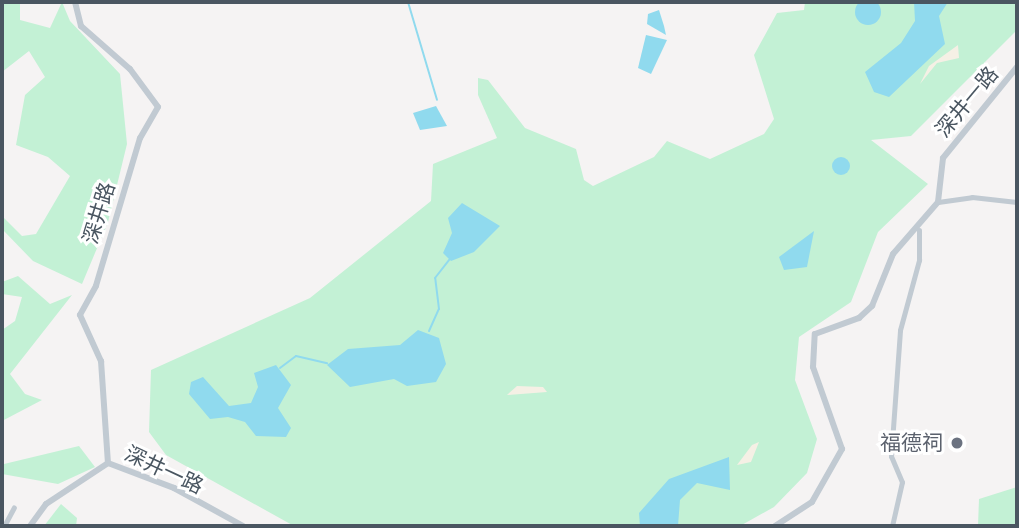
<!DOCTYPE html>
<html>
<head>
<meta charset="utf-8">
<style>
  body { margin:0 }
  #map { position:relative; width:1019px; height:528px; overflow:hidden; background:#f5f3f3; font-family:"Work Sans","Noto Sans TC",sans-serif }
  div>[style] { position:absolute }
  .green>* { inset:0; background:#c3f1d5 }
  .sand>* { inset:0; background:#f5f0e5 }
  .water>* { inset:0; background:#90daee }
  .round { border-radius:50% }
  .stream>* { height:2px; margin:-1px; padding:0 1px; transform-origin:1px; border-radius:1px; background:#90daee }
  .minor>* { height:5px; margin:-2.5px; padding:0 2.5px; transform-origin:2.5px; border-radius:2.5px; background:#c1cad2 }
  .tertiary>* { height:6px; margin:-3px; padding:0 3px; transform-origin:3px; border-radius:3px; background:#c1cad2 }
  .dots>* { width:19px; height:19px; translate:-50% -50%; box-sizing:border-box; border:4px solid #fff; border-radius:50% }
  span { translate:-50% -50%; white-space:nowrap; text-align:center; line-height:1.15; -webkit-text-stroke:6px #fff; paint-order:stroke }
  .street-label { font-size:21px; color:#4a5661 }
  .worship-label { font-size:21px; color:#5b616d }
  .right { translate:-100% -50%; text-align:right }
  .frame { position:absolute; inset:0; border:4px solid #4a5661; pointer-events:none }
</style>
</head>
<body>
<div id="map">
  <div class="green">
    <i style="clip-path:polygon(2px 2px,20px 2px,20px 20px,50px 28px,62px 2px,70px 21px,120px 74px,127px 144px,108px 222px,82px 284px,33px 261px,2px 229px,2px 216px,22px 236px,36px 234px,70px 176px,48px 157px,16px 145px,25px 95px,45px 77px,29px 51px,2px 72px)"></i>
    <i style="clip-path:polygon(805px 2px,1017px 2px,1017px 20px,1016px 31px,911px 136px,871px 140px,928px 184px,878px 232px,851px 302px,799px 337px,795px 380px,817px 439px,807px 473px,774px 507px,740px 526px,294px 526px,166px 455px,149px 432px,151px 370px,310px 298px,431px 201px,433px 164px,497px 138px,478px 95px,478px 78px,488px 80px,525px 128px,576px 149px,584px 180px,593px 186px,654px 157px,667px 141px,710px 159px,764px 134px,774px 119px,754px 55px,777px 13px,804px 10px)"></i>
    <i style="clip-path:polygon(18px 276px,50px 304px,72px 295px,10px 374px,25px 394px,42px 400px,2px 421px,2px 330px,15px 321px,22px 297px,2px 294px,2px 282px)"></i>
    <i style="clip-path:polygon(79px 446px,95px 467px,58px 484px,2px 474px,4px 464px)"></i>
    <i style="clip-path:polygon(1017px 487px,1017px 526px,978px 526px,979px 499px)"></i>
    <i style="clip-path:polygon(61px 504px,77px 518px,76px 526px,44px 526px)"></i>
  </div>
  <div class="sand">
    <i style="clip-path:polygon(958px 45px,959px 58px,937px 63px,920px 84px,929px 66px)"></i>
    <i style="clip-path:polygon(517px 386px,543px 387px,547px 392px,507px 395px)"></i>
    <i style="clip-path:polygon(759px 442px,751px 462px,737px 465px,752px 445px)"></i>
  </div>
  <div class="water">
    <i class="round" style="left:855px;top:-1px;width:26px;height:26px"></i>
    <i style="clip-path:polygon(914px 2px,948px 2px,939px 16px,945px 44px,889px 97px,874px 92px,865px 72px,901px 43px,915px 21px)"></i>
    <i style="clip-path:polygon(659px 10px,664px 26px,666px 35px,647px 24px,648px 14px)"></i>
    <i style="clip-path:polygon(646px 35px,667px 40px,651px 74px,638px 68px)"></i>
    <i style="clip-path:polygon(436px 106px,447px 126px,420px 130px,413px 113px)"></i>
    <i class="round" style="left:832px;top:157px;width:18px;height:18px"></i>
    <i style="clip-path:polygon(462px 203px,500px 226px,474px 252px,451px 261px,443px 253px,452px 233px,448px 218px)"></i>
    <i style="clip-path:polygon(814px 231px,807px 267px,784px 270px,779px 257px)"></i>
    <i style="clip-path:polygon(418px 330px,439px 338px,446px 364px,436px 382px,407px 386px,394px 379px,350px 387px,327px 365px,348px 349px,400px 345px)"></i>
    <i style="clip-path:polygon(276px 365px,291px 385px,278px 408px,291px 428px,286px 437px,256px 436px,245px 422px,228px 417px,210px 419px,189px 394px,191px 382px,203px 377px,229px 406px,251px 403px,258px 387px,254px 373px)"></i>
    <i style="clip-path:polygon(729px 457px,730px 490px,697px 483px,680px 500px,678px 526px,640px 526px,639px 513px,669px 479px)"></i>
  </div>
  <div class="stream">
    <i style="left:408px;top:2px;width:102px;rotate:73.5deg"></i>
    <i style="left:429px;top:331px;width:24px;rotate:-66deg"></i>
    <i style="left:439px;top:309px;width:31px;rotate:-97deg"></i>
    <i style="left:435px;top:278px;width:23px;rotate:-52deg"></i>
    <i style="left:280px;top:368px;width:20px;rotate:-37deg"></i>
    <i style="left:296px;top:356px;width:32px;rotate:13deg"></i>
  </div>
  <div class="minor">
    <i style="left:938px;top:202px;width:34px;rotate:-8deg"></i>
    <i style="left:972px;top:197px;width:45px;rotate:6.3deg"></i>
    <i style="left:4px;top:526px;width:21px;rotate:-62deg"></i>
    <i style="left:892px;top:526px;width:45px;rotate:-77.2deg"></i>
    <i style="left:902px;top:482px;width:28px;rotate:-113deg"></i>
    <i style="left:891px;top:456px;width:126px;rotate:-85.9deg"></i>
    <i style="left:900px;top:330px;width:73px;rotate:-74.8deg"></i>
    <i style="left:919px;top:260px;width:30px;rotate:-90deg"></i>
  </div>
  <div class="tertiary">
    <i style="left:75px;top:2px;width:25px;rotate:76deg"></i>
    <i style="left:81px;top:26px;width:65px;rotate:41.3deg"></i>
    <i style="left:130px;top:69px;width:47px;rotate:53.6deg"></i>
    <i style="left:158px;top:107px;width:36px;rotate:120deg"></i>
    <i style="left:140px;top:138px;width:154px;rotate:106.6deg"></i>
    <i style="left:96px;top:286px;width:33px;rotate:119deg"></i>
    <i style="left:80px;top:315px;width:51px;rotate:65.5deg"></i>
    <i style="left:101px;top:361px;width:102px;rotate:86.1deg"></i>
    <i style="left:108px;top:463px;width:71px;rotate:20.7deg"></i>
    <i style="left:174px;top:488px;width:79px;rotate:28.8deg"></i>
    <i style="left:30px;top:526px;width:27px;rotate:-54deg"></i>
    <i style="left:46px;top:504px;width:74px;rotate:-33.5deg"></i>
    <i style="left:775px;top:526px;width:44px;rotate:-33deg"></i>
    <i style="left:812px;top:502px;width:61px;rotate:-60.5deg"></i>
    <i style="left:842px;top:449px;width:87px;rotate:-109.5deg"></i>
    <i style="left:813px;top:367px;width:33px;rotate:-87deg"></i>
    <i style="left:815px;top:334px;width:47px;rotate:-20deg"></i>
    <i style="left:859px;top:318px;width:18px;rotate:-43deg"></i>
    <i style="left:872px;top:306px;width:56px;rotate:-68deg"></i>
    <i style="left:893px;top:254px;width:69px;rotate:-49.1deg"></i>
    <i style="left:938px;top:202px;width:44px;rotate:-83.5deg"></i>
    <i style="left:943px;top:158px;width:117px;rotate:-50.9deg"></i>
  </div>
  <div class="dots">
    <i style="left:957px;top:443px;background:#6b7280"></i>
  </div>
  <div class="street-label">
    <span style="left:967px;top:102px;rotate:-50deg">深井一路</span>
    <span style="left:99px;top:213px;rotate:-73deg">深井路</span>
    <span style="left:164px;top:470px;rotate:25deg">深井一路</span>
  </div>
  <div class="worship-label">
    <span class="right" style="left:943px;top:443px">福德祠</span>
  </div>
  <div class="frame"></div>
</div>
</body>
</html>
